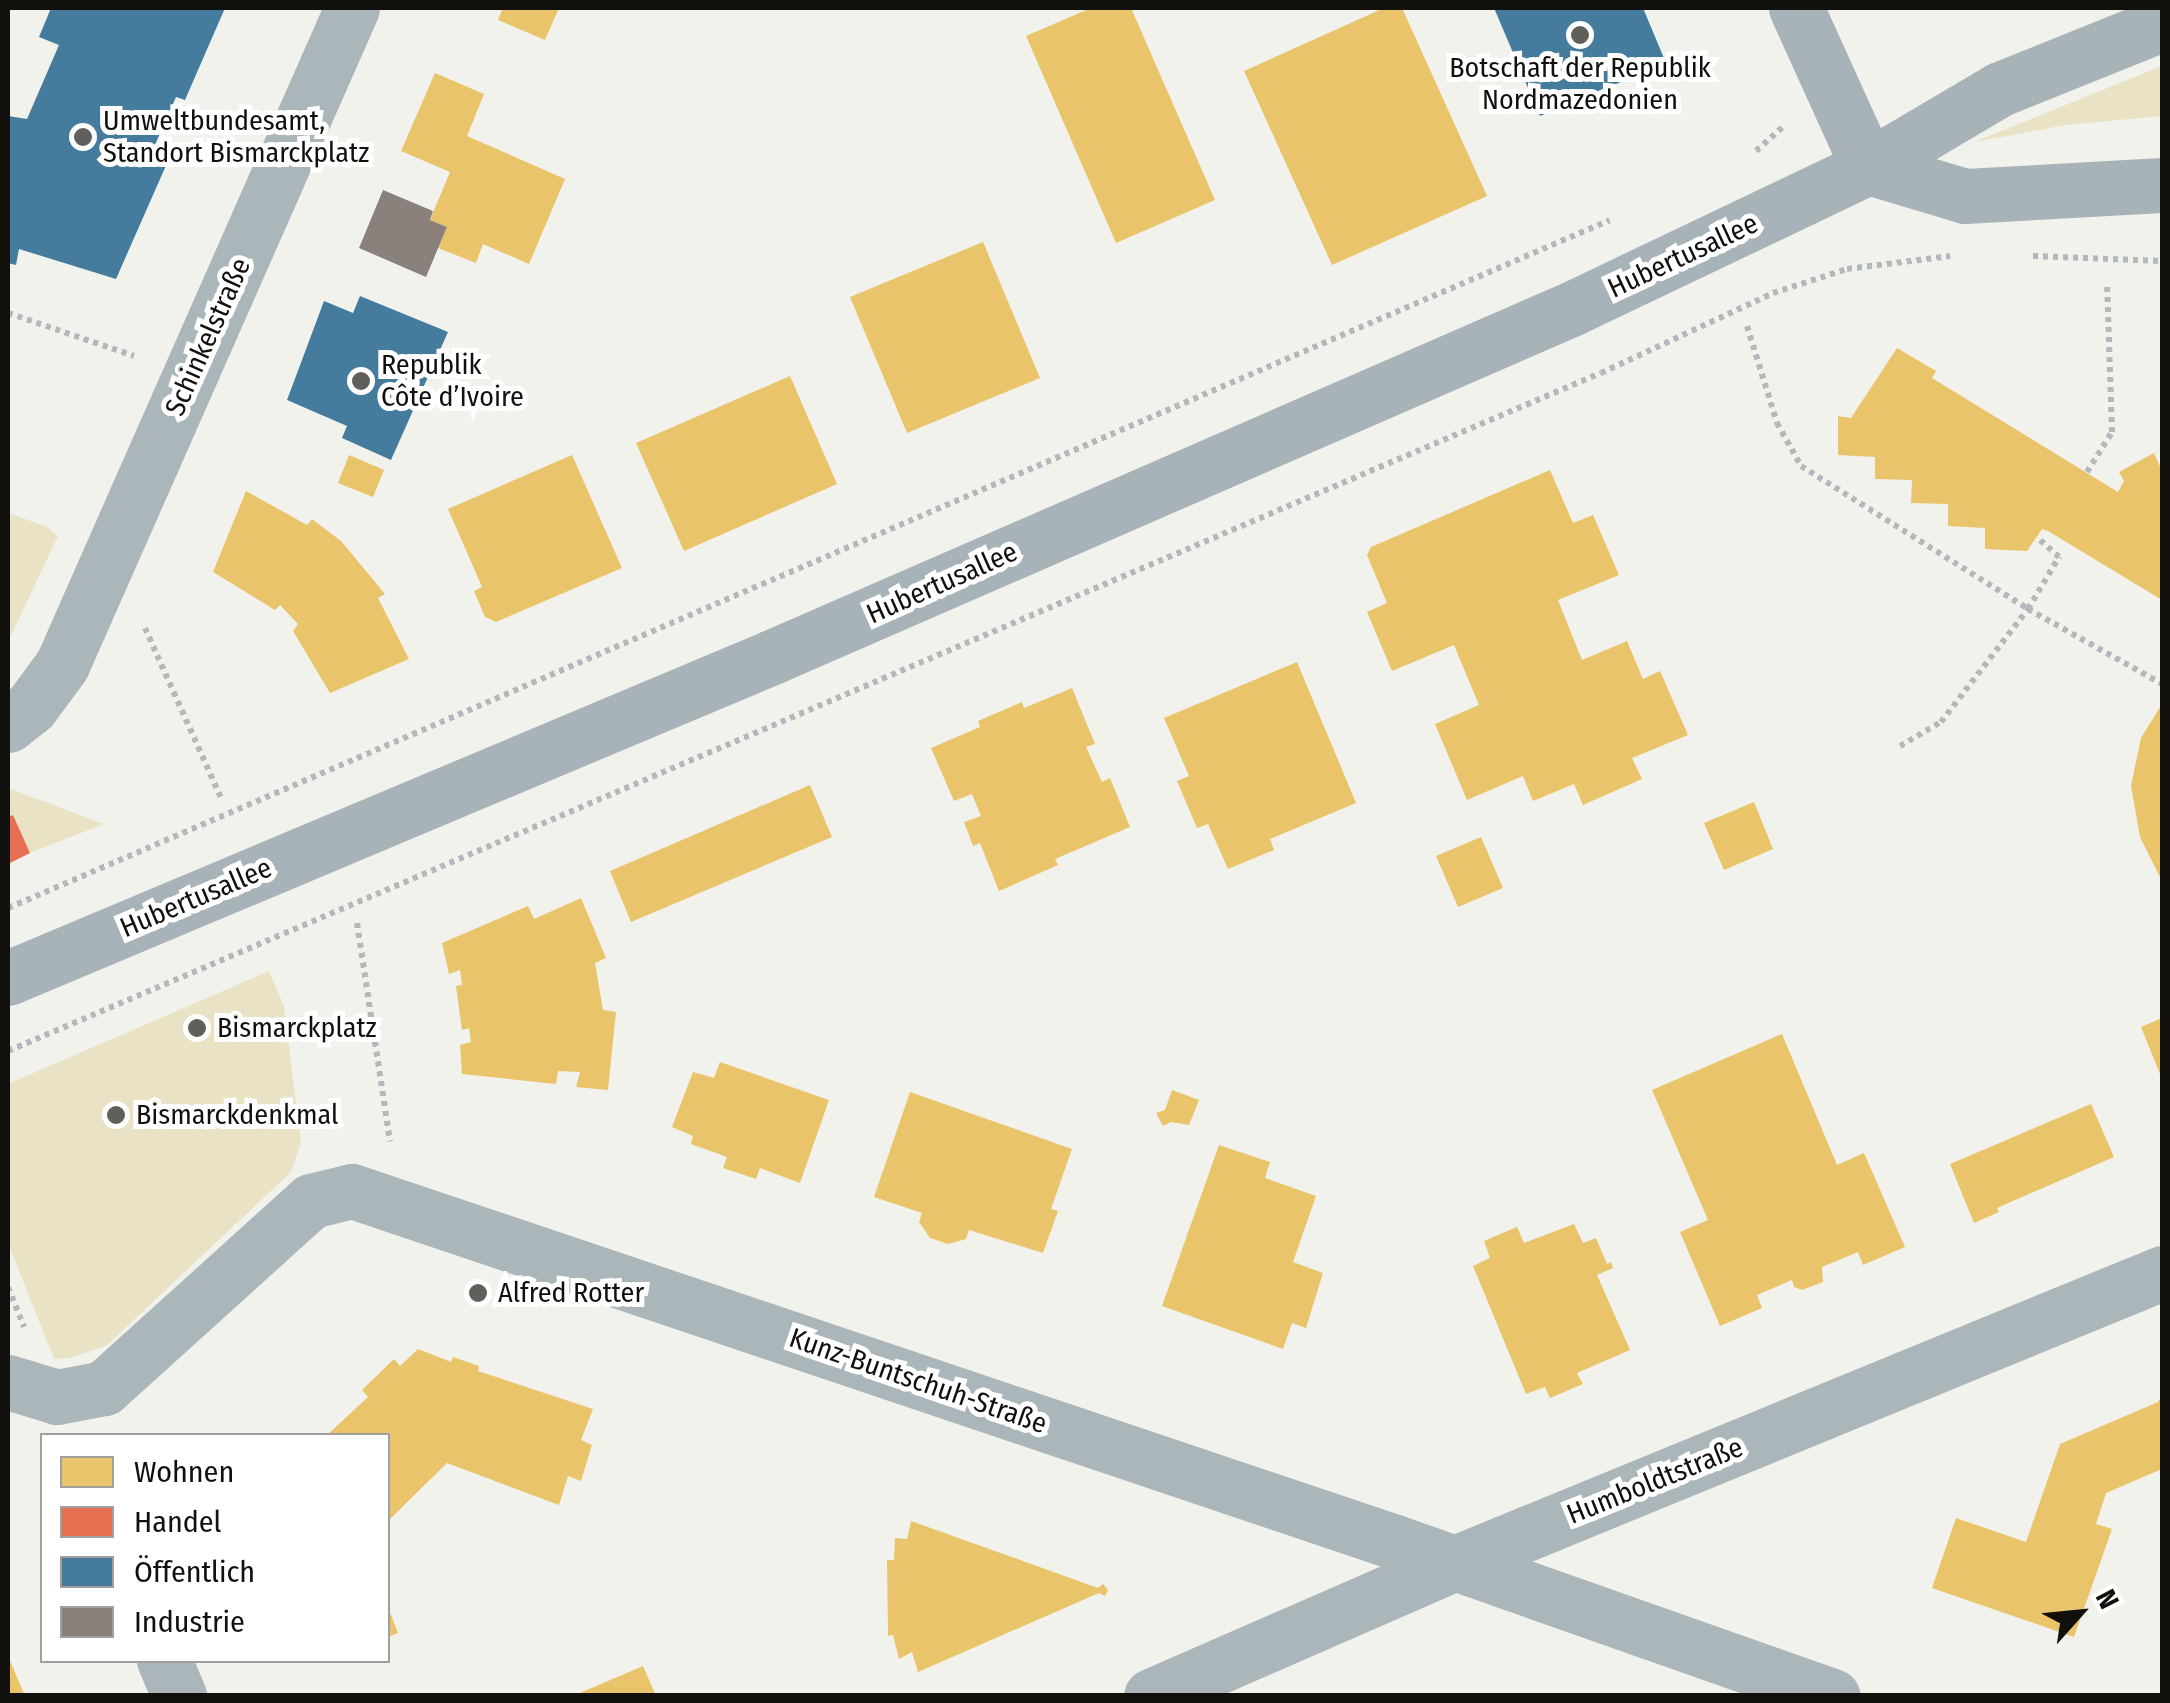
<!DOCTYPE html>
<html>
<head>
<meta charset="utf-8">
<style>
  body { margin:0 }
  #map { position:relative; width:2170px; height:1703px; overflow:hidden; background:#f2f2ed; font-family:"Fira Sans Condensed",sans-serif }
  div>[style] { position:absolute }
  .green>* { inset:0; background:#e9e2c5 }
  .homes>* { inset:0; background:#e9c46a }
  .shops>* { inset:0; background:#e76f51 }
  .public>* { inset:0; background:#457b9d }
  .industry>* { inset:0; background:#8a817c }
  .path>* { height:6px; margin-top:-3px; transform-origin:0; background:repeating-linear-gradient(90deg,#b2b8bb 0 5px,transparent 0 10px) }
  .minor>* { height:55px; margin:-27.5px; padding:0 27.5px; transform-origin:27.5px; border-radius:27.5px; background:#abb6bb }
  .secondary>* { height:55px; margin:-27.5px; padding:0 27.5px; transform-origin:27.5px; border-radius:27.5px; background:#a8b3b9 }
  .dots>* { width:28px; height:28px; translate:-50% -50%; box-sizing:border-box; border:5px solid #fff; border-radius:50% }
  span { translate:-50% -50%; white-space:nowrap; text-align:center; line-height:1.15; -webkit-text-stroke:10px #fff; paint-order:stroke }
  .poi-label { font-size:28px; color:#11100d }
  .left { translate:0 -50%; text-align:left }
  .street-label { font-size:28px; color:#11100d }
  .frame { position:absolute; inset:0; border:10px solid #11100d; pointer-events:none }
  .legend { position:absolute; left:40px; top:1433px; width:350px; height:230px; box-sizing:border-box; background:#fff; border:2px solid #a09f9e; margin:0; padding:12px 18px; list-style:none; font-size:30px; color:#11100d }
  .legend li { display:flex; align-items:center; gap:20px; height:50px }
  .legend b { width:50px; border:2px solid #a09f9e }
  .north { position:absolute; left:2030px; top:1563px; width:100px; height:100px; -webkit-text-stroke:8px #fff; paint-order:stroke; rotate:63deg; font-size:28px; font-weight:700; line-height:40px; text-align:center; color:#11100d }
  .north::after { content:''; display:block; margin:auto; width:35px; height:45px; background:#11100d; clip-path:polygon(50% 0,100% 100%,50% 72%,0 100%) }
</style>
</head>
<body>
<div id="map">
  <div class="green">
    <i style="clip-path:polygon(2162px 66px,2162px 116px,2066px 125px,1974px 142px)"></i>
    <i style="clip-path:polygon(8px 513px,45px 526px,58px 536px,8px 642px)"></i>
    <i style="clip-path:polygon(8px 788px,104px 824px,30px 853px,13px 816px,8px 817px)"></i>
    <i style="clip-path:polygon(269px 971px,284px 1006px,301px 1143px,291px 1172px,107px 1345px,71px 1358px,54px 1359px,8px 1243px,8px 1084px)"></i>
  </div>
  <div class="homes">
    <i style="clip-path:polygon(503px 8px,559px 8px,545px 40px,498px 20px)"></i>
    <i style="clip-path:polygon(1091px 8px,1131px 8px,1215px 200px,1116px 243px,1026px 36px)"></i>
    <i style="clip-path:polygon(1384px 8px,1402px 8px,1487px 196px,1332px 265px,1244px 71px)"></i>
    <i style="clip-path:polygon(435px 73px,484px 94px,467px 136px,565px 179px,529px 264px,483px 244px,476px 263px,438px 248px,447px 227px,430px 220px,450px 172px,401px 151px)"></i>
    <i style="clip-path:polygon(983px 242px,1040px 378px,907px 433px,850px 297px)"></i>
    <i style="clip-path:polygon(1897px 348px,1936px 371px,1932px 378px,2118px 492px,2124px 481px,2119px 472px,2154px 453px,2162px 471px,2162px 600px,2048px 531px,2042px 529px,2027px 551px,1985px 549px,1985px 528px,1948px 526px,1948px 504px,1911px 503px,1912px 480px,1875px 479px,1875px 457px,1838px 455px,1838px 416px,1851px 418px)"></i>
    <i style="clip-path:polygon(790px 376px,837px 484px,684px 551px,636px 443px)"></i>
    <i style="clip-path:polygon(349px 455px,384px 470px,373px 497px,338px 483px)"></i>
    <i style="clip-path:polygon(572px 455px,622px 568px,496px 622px,485px 617px,474px 591px,482px 587px,448px 509px)"></i>
    <i style="clip-path:polygon(1550px 470px,1573px 523px,1593px 515px,1619px 575px,1558px 600px,1582px 660px,1627px 641px,1643px 679px,1660px 671px,1688px 735px,1632px 758px,1642px 779px,1583px 805px,1574px 784px,1533px 801px,1523px 776px,1467px 800px,1435px 724px,1479px 705px,1454px 645px,1392px 671px,1367px 612px,1387px 603px,1367px 555px,1371px 547px)"></i>
    <i style="clip-path:polygon(246px 491px,307px 525px,312px 519px,341px 541px,385px 594px,378px 598px,409px 659px,330px 693px,293px 631px,298px 624px,280px 605px,275px 610px,213px 572px)"></i>
    <i style="clip-path:polygon(1297px 662px,1356px 803px,1270px 839px,1274px 850px,1228px 869px,1208px 824px,1197px 828px,1177px 781px,1189px 776px,1164px 718px)"></i>
    <i style="clip-path:polygon(1072px 688px,1095px 744px,1086px 747px,1102px 782px,1110px 778px,1130px 827px,1055px 859px,1058px 865px,999px 891px,980px 843px,973px 846px,964px 822px,981px 816px,972px 794px,954px 801px,931px 748px,980px 727px,978px 721px,1022px 702px,1024px 708px)"></i>
    <i style="clip-path:polygon(2162px 704px,2162px 881px,2140px 837px,2131px 786px,2141px 738px)"></i>
    <i style="clip-path:polygon(810px 785px,832px 837px,631px 922px,610px 871px)"></i>
    <i style="clip-path:polygon(1754px 802px,1773px 849px,1724px 870px,1704px 823px)"></i>
    <i style="clip-path:polygon(1481px 837px,1503px 888px,1458px 907px,1436px 856px)"></i>
    <i style="clip-path:polygon(581px 898px,606px 958px,595px 963px,603px 1010px,616px 1012px,608px 1090px,576px 1087px,580px 1072px,558px 1071px,556px 1084px,462px 1074px,460px 1045px,471px 1042px,469px 1028px,462px 1030px,456px 986px,462px 985px,460px 970px,449px 974px,442px 943px,528px 906px,534px 919px)"></i>
    <i style="clip-path:polygon(2162px 1018px,2162px 1079px,2141px 1027px)"></i>
    <i style="clip-path:polygon(1782px 1034px,1837px 1165px,1864px 1153px,1905px 1247px,1863px 1265px,1858px 1252px,1822px 1267px,1823px 1282px,1802px 1290px,1794px 1287px,1792px 1280px,1757px 1295px,1762px 1308px,1720px 1326px,1680px 1232px,1708px 1220px,1652px 1090px)"></i>
    <i style="clip-path:polygon(720px 1062px,829px 1100px,800px 1183px,760px 1168px,756px 1179px,723px 1168px,727px 1157px,691px 1144px,693px 1136px,672px 1127px,693px 1072px,714px 1078px)"></i>
    <i style="clip-path:polygon(1172px 1090px,1199px 1100px,1189px 1125px,1171px 1122px,1163px 1126px,1156px 1113px,1165px 1110px)"></i>
    <i style="clip-path:polygon(910px 1092px,1072px 1149px,1051px 1209px,1058px 1211px,1043px 1253px,969px 1230px,966px 1239px,948px 1244px,930px 1238px,919px 1222px,922px 1213px,874px 1197px)"></i>
    <i style="clip-path:polygon(2091px 1104px,2114px 1157px,1997px 1208px,1999px 1212px,1974px 1223px,1950px 1164px)"></i>
    <i style="clip-path:polygon(1219px 1145px,1270px 1162px,1265px 1178px,1316px 1196px,1293px 1262px,1323px 1273px,1306px 1328px,1292px 1323px,1283px 1349px,1162px 1306px)"></i>
    <i style="clip-path:polygon(1574px 1224px,1583px 1243px,1596px 1238px,1607px 1264px,1611px 1262px,1613px 1268px,1597px 1275px,1630px 1350px,1577px 1373px,1583px 1384px,1550px 1398px,1545px 1387px,1526px 1394px,1473px 1266px,1490px 1258px,1484px 1241px,1517px 1227px,1524px 1243px)"></i>
    <i style="clip-path:polygon(418px 1349px,451px 1362px,453px 1357px,479px 1366px,478px 1371px,593px 1409px,581px 1440px,592px 1445px,581px 1481px,568px 1476px,559px 1505px,447px 1463px,388px 1521px,388px 1436px,326px 1436px,368px 1397px,362px 1390px,394px 1359px,400px 1366px)"></i>
    <i style="clip-path:polygon(2162px 1395px,2162px 1469px,2106px 1493px,2096px 1524px,2112px 1529px,2074px 1637px,1932px 1588px,1956px 1518px,2026px 1542px,2060px 1444px,2158px 1402px)"></i>
    <i style="clip-path:polygon(911px 1521px,1098px 1588px,1103px 1584px,1108px 1590px,1105px 1596px,1099px 1593px,918px 1672px,912px 1652px,899px 1659px,893px 1635px,888px 1636px,887px 1560px,894px 1560px,895px 1538px,907px 1539px)"></i>
    <i style="clip-path:polygon(388px 1607px,398px 1633px,388px 1637px)"></i>
    <i style="clip-path:polygon(8px 1656px,25px 1696px,8px 1696px)"></i>
    <i style="clip-path:polygon(643px 1666px,656px 1696px,575px 1696px,575px 1695px)"></i>
  </div>
  <div class="shops">
    <i style="clip-path:polygon(13px 815px,30px 853px,8px 864px,8px 817px)"></i>
  </div>
  <div class="public">
    <i style="clip-path:polygon(51px 8px,225px 8px,185px 100px,176px 97px,151px 154px,168px 161px,116px 279px,19px 249px,16px 265px,8px 263px,8px 116px,27px 119px,59px 45px,39px 37px)"></i>
    <i style="clip-path:polygon(1494px 8px,1643px 8px,1666px 63px,1540px 116px)"></i>
    <i style="clip-path:polygon(360px 296px,448px 332px,391px 460px,342px 438px,347px 426px,287px 400px,324px 301px,353px 313px)"></i>
  </div>
  <div class="industry">
    <i style="clip-path:polygon(383px 190px,433px 211px,430px 220px,447px 227px,426px 277px,359px 248px)"></i>
  </div>
  <div class="path">
    <i style="left:1756px;top:151px;width:38px;rotate:-42deg"></i>
    <i style="left:2033px;top:256px;width:129px;rotate:2.2deg"></i>
    <i style="left:8px;top:313px;width:133px;rotate:18.8deg"></i>
    <i style="left:1747px;top:326px;width:102px;rotate:72.8deg"></i>
    <i style="left:1777px;top:423px;width:49px;rotate:60.8deg"></i>
    <i style="left:1801px;top:466px;width:268px;rotate:32.2deg"></i>
    <i style="left:2028px;top:609px;width:154px;rotate:29.2deg"></i>
    <i style="left:2087px;top:472px;width:47px;rotate:-58deg"></i>
    <i style="left:2112px;top:432px;width:148px;rotate:-91.9deg"></i>
    <i style="left:145px;top:628px;width:188px;rotate:65.9deg"></i>
    <i style="left:1900px;top:746px;width:48px;rotate:-30.3deg"></i>
    <i style="left:1941px;top:722px;width:143px;rotate:-52.4deg"></i>
    <i style="left:2028px;top:609px;width:61px;rotate:-59.2deg"></i>
    <i style="left:2059px;top:557px;width:30px;rotate:-138deg"></i>
    <i style="left:8px;top:908px;width:1743px;rotate:-23.24deg"></i>
    <i style="left:357px;top:923px;width:221px;rotate:81.4deg"></i>
    <i style="left:8px;top:1051px;width:1731px;rotate:-23.06deg"></i>
    <i style="left:1601px;top:373px;width:190px;rotate:-24.9deg"></i>
    <i style="left:1773px;top:293px;width:78px;rotate:-18deg"></i>
    <i style="left:1847px;top:269px;width:104px;rotate:-7.2deg"></i>
    <i style="left:8px;top:1287px;width:43px;rotate:68.2deg"></i>
  </div>
  <div class="minor">
    <i style="left:8px;top:725px;width:29px;rotate:-38deg"></i>
    <i style="left:31px;top:707px;width:52px;rotate:-53.6deg"></i>
    <i style="left:62px;top:665px;width:718px;rotate:-66.18deg"></i>
    <i style="left:8px;top:1382px;width:51px;rotate:17deg"></i>
    <i style="left:57px;top:1397px;width:48px;rotate:-10.8deg"></i>
    <i style="left:104px;top:1388px;width:279px;rotate:-42.1deg"></i>
    <i style="left:311px;top:1201px;width:42px;rotate:-13.7deg"></i>
    <i style="left:352px;top:1191px;width:1100px;rotate:18.6deg"></i>
    <i style="left:1395px;top:1542px;width:464px;rotate:19.4deg"></i>
    <i style="left:164px;top:1660px;width:39px;rotate:67deg"></i>
    <i style="left:1151px;top:1696px;width:332px;rotate:-23.6deg"></i>
    <i style="left:1455px;top:1563px;width:764px;rotate:-22.3deg"></i>
  </div>
  <div class="secondary">
    <i style="left:1796px;top:8px;width:175px;rotate:65.6deg"></i>
    <i style="left:1868px;top:167px;width:101px;rotate:16.6deg"></i>
    <i style="left:1965px;top:196px;width:197px;rotate:-3.2deg"></i>
    <i style="left:8px;top:978px;width:829px;rotate:-22.79deg"></i>
    <i style="left:772px;top:657px;width:874px;rotate:-23.54deg"></i>
    <i style="left:1573px;top:308px;width:327px;rotate:-25.5deg"></i>
    <i style="left:1868px;top:167px;width:153px;rotate:-30.6deg"></i>
    <i style="left:2000px;top:89px;width:175px;rotate:-21.9deg"></i>
  </div>
  <div class="dots">
    <i style="left:1580px;top:35px;background:#605f5b"></i>
    <i style="left:83px;top:137px;background:#605f5b"></i>
    <i style="left:361px;top:381px;background:#605f5b"></i>
    <i style="left:197px;top:1028px;background:#605f5b"></i>
    <i style="left:116px;top:1115px;background:#605f5b"></i>
    <i style="left:478px;top:1293px;background:#605f5b"></i>
  </div>
  <div class="poi-label">
    <span style="left:1580px;top:84px">Botschaft der Republik<br>Nordmazedonien</span>
    <span class="left" style="left:103px;top:137px">Umweltbundesamt,<br>Standort Bismarckplatz</span>
    <span class="left" style="left:381px;top:381px">Republik<br>Côte d’Ivoire</span>
    <span class="left" style="left:217px;top:1028px">Bismarckplatz</span>
    <span class="left" style="left:136px;top:1115px">Bismarckdenkmal</span>
    <span class="left" style="left:498px;top:1293px">Alfred Rotter</span>
  </div>
  <div class="street-label">
    <span style="left:1683px;top:256px;rotate:-25deg">Hubertusallee</span>
    <span style="left:208px;top:337px;rotate:-66deg">Schinkelstraße</span>
    <span style="left:942px;top:583px;rotate:-24deg">Hubertusallee</span>
    <span style="left:196px;top:898px;rotate:-23deg">Hubertusallee</span>
    <span style="left:918px;top:1381px;rotate:19deg">Kunz-Buntschuh-Straße</span>
    <span style="left:1655px;top:1481px;rotate:-22deg">Humboldtstraße</span>
  </div>
  <div class="frame"></div>
  <ul class="legend">
  <li><b style="height:28px;background:#e9c46a"></b>Wohnen</li>
  <li><b style="height:28px;background:#e76f51"></b>Handel</li>
  <li><b style="height:28px;background:#457b9d"></b>Öffentlich</li>
  <li><b style="height:28px;background:#8a817c"></b>Industrie</li>
  </ul>
  <div class="north">N</div>
</div>
</body>
</html>
